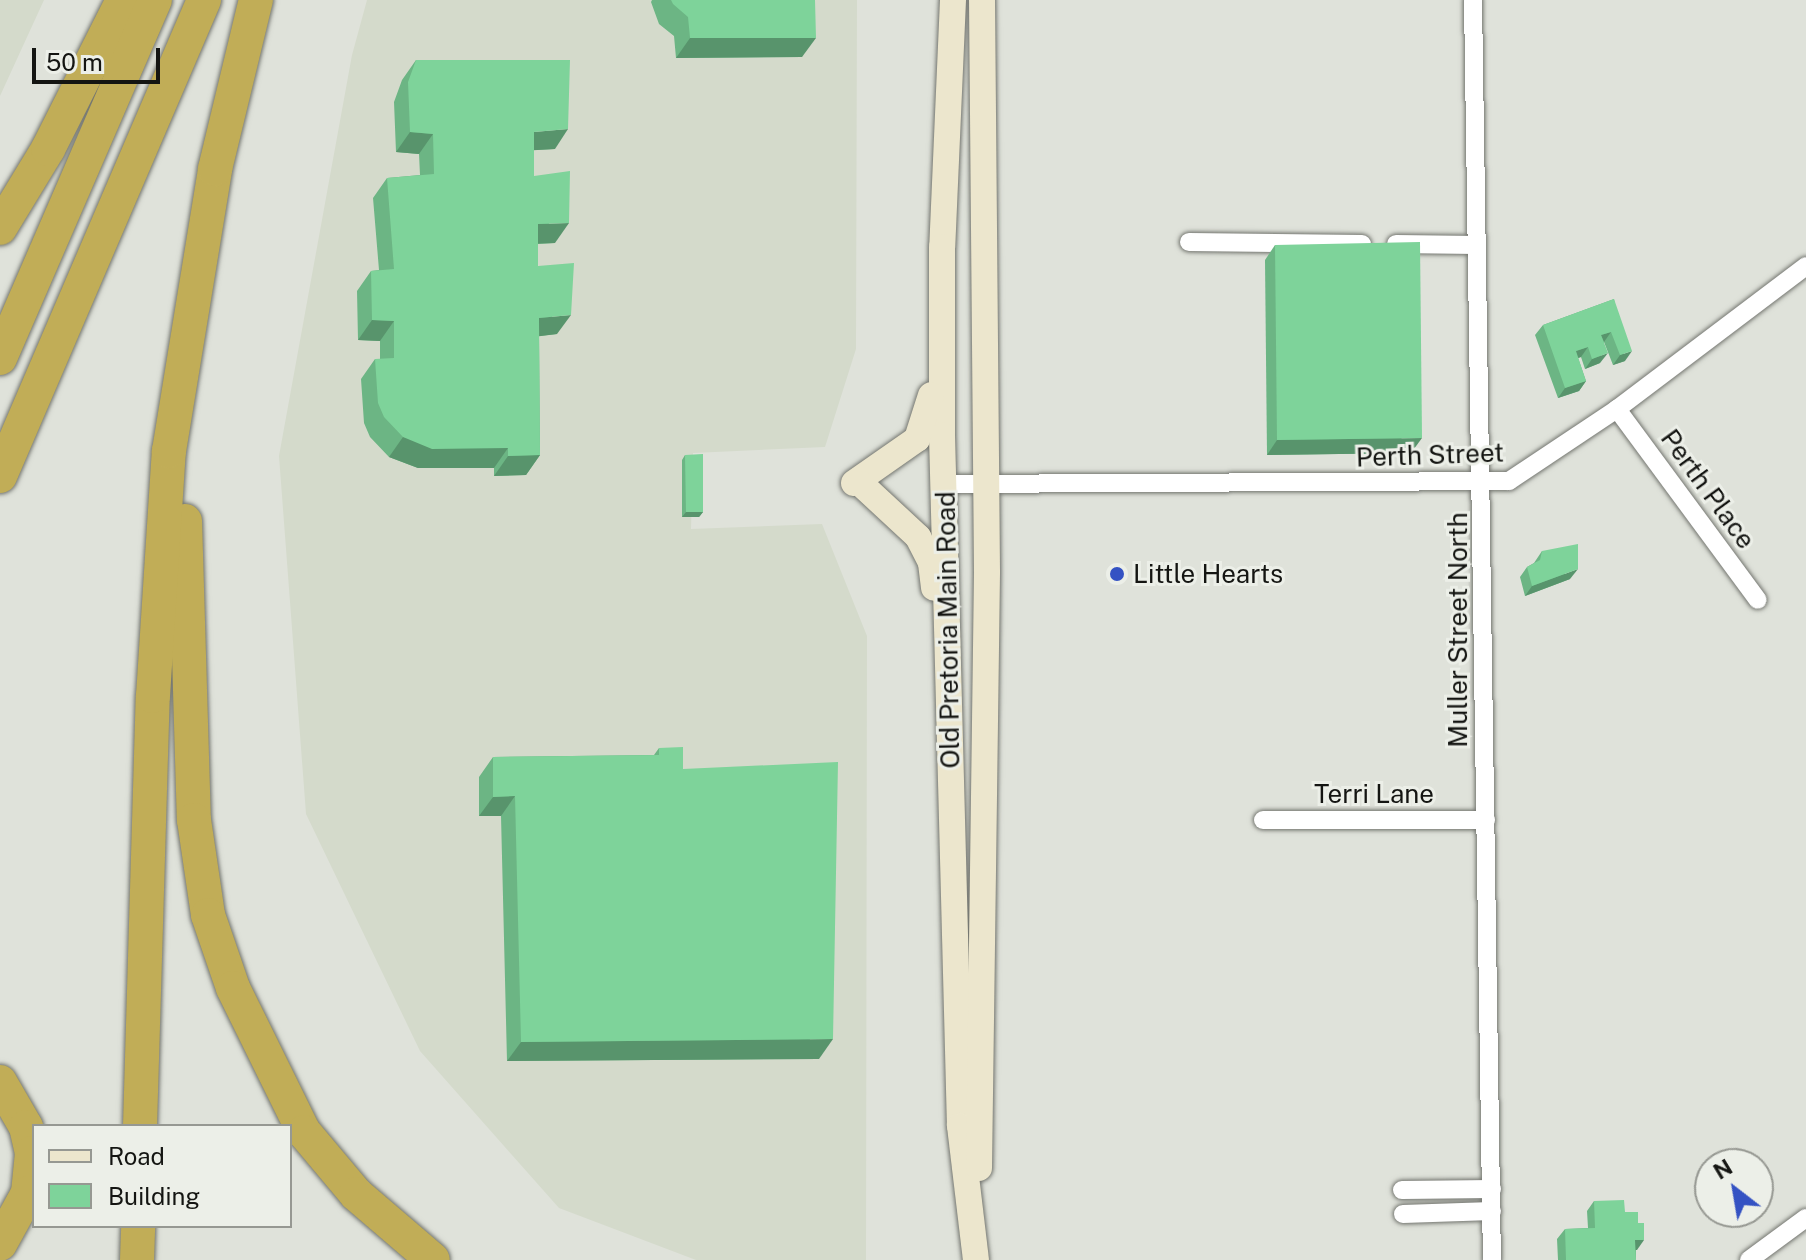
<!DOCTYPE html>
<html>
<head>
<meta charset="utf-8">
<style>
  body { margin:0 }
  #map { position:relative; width:1806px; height:1260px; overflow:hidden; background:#dfe2da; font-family:"Public Sans",sans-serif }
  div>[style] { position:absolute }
  .built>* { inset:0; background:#d4dacb }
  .roads { filter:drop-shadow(0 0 2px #747670) drop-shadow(0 0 2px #747670) }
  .street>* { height:18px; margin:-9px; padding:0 9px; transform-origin:9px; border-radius:9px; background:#fff }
  .secondary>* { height:26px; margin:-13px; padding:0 13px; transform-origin:13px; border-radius:13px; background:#ece6cd }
  .highway>* { height:34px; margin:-17px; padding:0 17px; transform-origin:17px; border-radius:17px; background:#c1ad57 }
  .wall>* { inset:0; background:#6cb584 }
  .shaded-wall>* { inset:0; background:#58946c }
  .building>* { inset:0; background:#7ed39a }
  .dots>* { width:22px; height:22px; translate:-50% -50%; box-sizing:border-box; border:4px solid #ecefe8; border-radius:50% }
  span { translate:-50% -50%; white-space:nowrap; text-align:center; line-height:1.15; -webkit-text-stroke:6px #ecefe8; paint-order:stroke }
  .street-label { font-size:26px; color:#141512 }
  .poi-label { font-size:26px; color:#141512 }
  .left { translate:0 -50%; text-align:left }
  .legend { position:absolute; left:32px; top:1124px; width:260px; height:104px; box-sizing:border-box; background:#ecefe8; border:2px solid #969892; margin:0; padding:10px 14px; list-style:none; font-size:24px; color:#141512 }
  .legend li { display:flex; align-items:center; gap:16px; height:40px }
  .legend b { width:40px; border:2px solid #969892 }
  .north { position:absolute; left:1694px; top:1148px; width:80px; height:80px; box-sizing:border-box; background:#ecefe8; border:2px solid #969892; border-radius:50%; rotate:329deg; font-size:22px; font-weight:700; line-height:32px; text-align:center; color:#141512 }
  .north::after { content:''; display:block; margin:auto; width:28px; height:36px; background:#3452c3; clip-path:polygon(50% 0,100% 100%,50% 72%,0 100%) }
  .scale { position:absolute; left:32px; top:48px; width:128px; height:36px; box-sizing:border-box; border:4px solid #141512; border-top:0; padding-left:10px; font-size:24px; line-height:28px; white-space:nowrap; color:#141512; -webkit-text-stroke:6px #ecefe8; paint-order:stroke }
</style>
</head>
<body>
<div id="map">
  <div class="built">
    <i style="clip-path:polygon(0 0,44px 0,0 96px)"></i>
    <i style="clip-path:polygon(367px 0,857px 0,856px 349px,825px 447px,693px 453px,691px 529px,822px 524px,867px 636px,866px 1260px,696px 1260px,559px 1208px,420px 1051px,306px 814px,279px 456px,352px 55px)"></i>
  </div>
  <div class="roads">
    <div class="street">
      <i style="left:1473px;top:0;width:1260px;rotate:89.14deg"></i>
      <i style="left:1189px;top:242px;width:173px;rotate:0.7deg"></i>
      <i style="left:1396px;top:244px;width:81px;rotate:0.7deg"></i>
      <i style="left:1617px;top:409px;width:237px;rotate:53.6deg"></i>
      <i style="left:944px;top:484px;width:565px;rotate:-0.3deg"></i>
      <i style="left:1509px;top:481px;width:130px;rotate:-33.7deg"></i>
      <i style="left:1617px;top:409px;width:237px;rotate:-37.1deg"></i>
      <i style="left:1263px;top:820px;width:223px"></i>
      <i style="left:1402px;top:1190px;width:90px;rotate:-0.6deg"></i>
      <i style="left:1403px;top:1214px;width:89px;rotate:-1.9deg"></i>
      <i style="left:1749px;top:1260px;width:71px;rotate:-36.4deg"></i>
    </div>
    <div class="secondary">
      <i style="left:953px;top:0;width:247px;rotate:92.5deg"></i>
      <i style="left:942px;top:247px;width:188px;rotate:90deg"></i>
      <i style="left:942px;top:435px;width:691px;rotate:88.51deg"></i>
      <i style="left:960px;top:1126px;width:135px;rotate:83.2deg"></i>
      <i style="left:854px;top:483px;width:77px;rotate:-34.9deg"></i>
      <i style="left:917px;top:439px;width:46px;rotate:-72.3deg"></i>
      <i style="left:861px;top:484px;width:78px;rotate:42.9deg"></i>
      <i style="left:918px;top:537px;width:29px;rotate:63deg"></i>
      <i style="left:931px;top:563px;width:25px;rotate:83deg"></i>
      <i style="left:979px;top:1168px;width:596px;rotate:-89.23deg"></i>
      <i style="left:987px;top:572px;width:572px;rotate:-90.5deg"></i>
    </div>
    <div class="highway">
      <i style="left:0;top:228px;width:92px;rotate:-58.7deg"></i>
      <i style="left:48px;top:149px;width:167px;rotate:-63.3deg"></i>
      <i style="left:0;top:358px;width:390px;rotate:-66.6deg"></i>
      <i style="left:0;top:476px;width:518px;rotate:-66.8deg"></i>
      <i style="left:185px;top:521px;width:299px;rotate:88.3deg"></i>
      <i style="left:194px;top:820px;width:96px;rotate:81.6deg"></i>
      <i style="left:208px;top:915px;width:77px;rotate:71.1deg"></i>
      <i style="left:233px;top:988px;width:161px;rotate:63.8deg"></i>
      <i style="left:304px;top:1132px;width:81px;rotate:50deg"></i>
      <i style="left:356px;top:1194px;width:101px;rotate:40.6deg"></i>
      <i style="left:0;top:1082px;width:52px;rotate:60deg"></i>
      <i style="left:26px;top:1127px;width:27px;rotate:77deg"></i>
      <i style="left:32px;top:1153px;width:40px;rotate:95.7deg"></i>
      <i style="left:28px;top:1193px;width:58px;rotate:118.8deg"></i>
      <i style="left:140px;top:1126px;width:430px;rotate:-88.3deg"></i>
      <i style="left:153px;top:696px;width:246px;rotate:-86.3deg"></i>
      <i style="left:169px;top:451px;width:286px;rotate:-80.7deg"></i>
      <i style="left:215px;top:169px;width:174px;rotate:-76.4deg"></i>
      <i style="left:137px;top:1260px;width:34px;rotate:-88deg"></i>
    </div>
  </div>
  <div class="wall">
    <i style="clip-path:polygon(652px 0,815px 0,802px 57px,676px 58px,674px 36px,659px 24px,651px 2px)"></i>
    <i style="clip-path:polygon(416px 60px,555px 149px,534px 150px,534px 176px,555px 243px,538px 244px,538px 266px,557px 334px,539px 336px,540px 455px,526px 475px,494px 476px,494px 468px,418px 468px,389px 457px,370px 437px,364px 423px,361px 379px,375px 359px,380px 359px,380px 341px,358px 340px,357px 291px,371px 271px,379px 270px,373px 198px,387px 178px,420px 175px,419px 154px,396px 152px,394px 102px,402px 80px)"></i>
    <i style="clip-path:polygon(1275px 245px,1411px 453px,1267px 455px,1265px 260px)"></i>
    <i style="clip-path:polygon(1614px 299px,1625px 361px,1613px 365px,1604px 342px,1600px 363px,1585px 369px,1581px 357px,1578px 358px,1586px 381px,1579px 391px,1558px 398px,1535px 335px,1543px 325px)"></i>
    <i style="clip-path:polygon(685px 455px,703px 512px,699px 517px,682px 517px,682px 460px)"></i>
    <i style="clip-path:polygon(1542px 551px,1570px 579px,1525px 596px,1520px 577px,1527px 567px,1534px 563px)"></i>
    <i style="clip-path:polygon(659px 748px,683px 769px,819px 1059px,507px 1061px,501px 816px,479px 816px,479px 777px,493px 757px,654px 755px)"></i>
    <i style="clip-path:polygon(1594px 1201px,1625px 1212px,1637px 1250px,1636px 1250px,1636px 1260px,1558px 1260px,1557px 1239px,1565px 1229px,1588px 1228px,1587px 1211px)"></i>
  </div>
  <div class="shaded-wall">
    <i style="clip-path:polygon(690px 38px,816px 38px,802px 57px,676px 58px)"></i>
    <i style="clip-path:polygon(568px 129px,555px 149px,520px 151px,534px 132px)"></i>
    <i style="clip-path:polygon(410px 132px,433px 134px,419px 154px,396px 152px)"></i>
    <i style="clip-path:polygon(569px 223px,555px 243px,524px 244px,538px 224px)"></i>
    <i style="clip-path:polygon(571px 315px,557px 334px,525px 338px,539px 318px)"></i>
    <i style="clip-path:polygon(372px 320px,394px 321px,380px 341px,358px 340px)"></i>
    <i style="clip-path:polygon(1611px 332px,1604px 342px,1601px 335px)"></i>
    <i style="clip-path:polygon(1588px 347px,1581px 357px,1569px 361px,1576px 351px)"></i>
    <i style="clip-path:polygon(1632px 351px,1625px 361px,1613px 365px,1620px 355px)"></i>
    <i style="clip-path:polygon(1608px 353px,1600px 363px,1585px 369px,1592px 359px)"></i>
    <i style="clip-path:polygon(1586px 381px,1579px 391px,1558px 398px,1565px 388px)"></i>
    <i style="clip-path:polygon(403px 437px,508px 448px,494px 468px,418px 468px,389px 457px)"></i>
    <i style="clip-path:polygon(1422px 438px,1411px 453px,1267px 455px,1277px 440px)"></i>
    <i style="clip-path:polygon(540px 455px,526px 475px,494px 476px,508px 456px)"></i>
    <i style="clip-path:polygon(686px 512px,703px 512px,699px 517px,682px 517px)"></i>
    <i style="clip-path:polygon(1578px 569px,1570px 579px,1525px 596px,1532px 586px)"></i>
    <i style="clip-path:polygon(515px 796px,501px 816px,479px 816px,493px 797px)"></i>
    <i style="clip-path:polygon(833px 1039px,819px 1059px,507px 1061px,521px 1042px)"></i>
    <i style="clip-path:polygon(1635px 1240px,1644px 1240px,1637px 1250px,1628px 1250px)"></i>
  </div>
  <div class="building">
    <i style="clip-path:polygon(671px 0,815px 0,816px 38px,690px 38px,688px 17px,673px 4px)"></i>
    <i style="clip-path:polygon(416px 60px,570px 60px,568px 129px,534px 132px,534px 176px,570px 171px,569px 223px,538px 224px,538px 266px,574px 263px,571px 315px,539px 318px,540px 455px,508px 456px,508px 448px,432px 449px,403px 437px,384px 417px,378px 403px,375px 359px,394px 358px,394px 321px,372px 320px,371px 271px,394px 269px,387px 178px,434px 174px,433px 134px,410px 132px,408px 82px)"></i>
    <i style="clip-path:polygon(1420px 242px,1422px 438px,1277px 440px,1275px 245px)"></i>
    <i style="clip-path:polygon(1614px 299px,1632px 351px,1620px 355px,1611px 332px,1601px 335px,1608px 353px,1592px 359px,1588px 347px,1576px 351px,1586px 381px,1565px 388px,1543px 325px)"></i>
    <i style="clip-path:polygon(703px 454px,703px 512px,686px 512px,685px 455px)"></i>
    <i style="clip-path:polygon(1578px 544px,1578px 569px,1532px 586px,1527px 567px,1540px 560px,1542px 551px)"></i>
    <i style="clip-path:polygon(683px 747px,683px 769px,838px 762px,833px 1039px,521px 1042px,515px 796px,493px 797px,493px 757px,659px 755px,659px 748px)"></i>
    <i style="clip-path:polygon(1624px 1200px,1625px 1212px,1638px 1212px,1638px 1223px,1644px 1223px,1644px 1240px,1635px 1240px,1636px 1260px,1566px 1260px,1565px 1229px,1595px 1228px,1594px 1201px)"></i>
  </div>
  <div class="dots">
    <i style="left:1117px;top:574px;background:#3452c3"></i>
  </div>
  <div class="street-label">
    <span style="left:1430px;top:455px;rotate:-2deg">Perth Street</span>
    <span style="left:1708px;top:489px;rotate:54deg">Perth Place</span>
    <span style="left:948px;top:630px;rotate:-91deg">Old Pretoria Main Road</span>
    <span style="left:1458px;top:630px;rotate:-90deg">Muller Street North</span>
    <span style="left:1374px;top:794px">Terri Lane</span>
  </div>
  <div class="poi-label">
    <span class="left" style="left:1133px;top:574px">Little Hearts</span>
  </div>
  <ul class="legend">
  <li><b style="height:10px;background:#ece6cd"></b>Road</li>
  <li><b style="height:22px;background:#7ed39a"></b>Building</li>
  </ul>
  <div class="north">N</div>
  <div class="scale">50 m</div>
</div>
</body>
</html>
